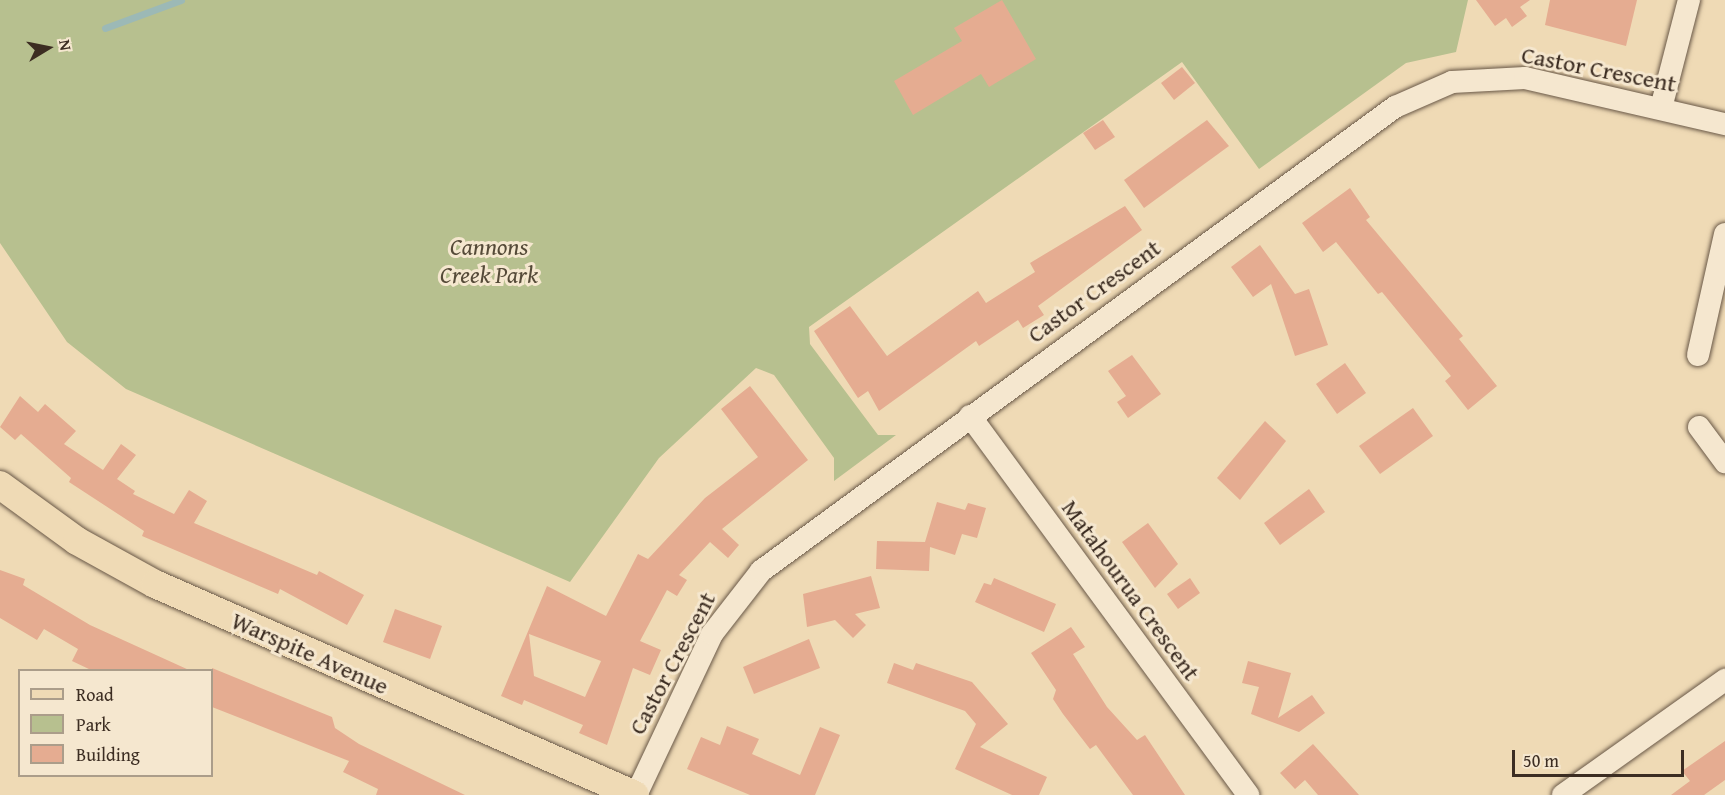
<!DOCTYPE html>
<html>
<head>
<meta charset="utf-8">
<style>
  body { margin:0 }
  #map { position:relative; width:1725px; height:795px; overflow:hidden; background:#efdab5; font-family:"Gentium Book Plus",serif }
  div>[style] { position:absolute }
  .green>* { inset:0; background:#b7c08f }
  .stream>* { height:7px; margin:-3.5px; padding:0 3.5px; transform-origin:3.5px; border-radius:3.5px; background:#9cb9b6 }
  .building>* { inset:0; background:#e5ac91 }
  .roads { filter:drop-shadow(0 0 2px #695847) drop-shadow(0 0 2px #695847) }
  .minor>* { height:22px; margin:-11px; padding:0 11px; transform-origin:11px; border-radius:11px; background:#f5e7cf }
  .major>* { height:28px; margin:-14px; padding:0 14px; transform-origin:14px; border-radius:14px; background:#efdab5 }
  span { translate:-50% -50%; white-space:nowrap; text-align:center; line-height:1.15; -webkit-text-stroke:6px #f5e7cf; paint-order:stroke }
  .street-label { font-size:24px; color:#3c2d22 }
  .park-label { font-size:24px; color:#554a38; font-style:italic }
  .legend { position:absolute; left:18px; top:669px; width:195px; height:108px; box-sizing:border-box; background:#f5e7cf; border:2px solid #ab9d8a; margin:0; padding:8px 10px; list-style:none; font-size:18px; color:#3c2d22 }
  .legend li { display:flex; align-items:center; gap:12px; height:30px }
  .legend b { width:30px; border:2px solid #ab9d8a }
  .north { position:absolute; left:18px; top:18px; width:60px; height:60px; -webkit-text-stroke:4px #f5e7cf; paint-order:stroke; rotate:80deg; font-size:16px; font-weight:700; line-height:24px; text-align:center; color:#3c2d22 }
  .north::after { content:''; display:block; margin:auto; width:21px; height:27px; background:#3c2d22; clip-path:polygon(50% 0,100% 100%,50% 72%,0 100%) }
  .scale { position:absolute; left:1512px; top:750px; width:172px; height:27px; box-sizing:border-box; border:3px solid #3c2d22; border-top:0; padding-left:8px; font-size:18px; line-height:21px; white-space:nowrap; color:#3c2d22; -webkit-text-stroke:4px #f5e7cf; paint-order:stroke }
</style>
</head>
<body>
<div id="map">
  <div class="green">
    <i style="clip-path:polygon(0 0,1468px 0,1456px 52px,1406px 63px,1259px 169px,1182px 62px,809px 327px,810px 344px,878px 435px,896px 435px,834px 481px,834px 458px,774px 375px,756px 368px,659px 458px,570px 582px,126px 389px,67px 342px,0 243px)"></i>
  </div>
  <div class="stream">
    <i style="left:105px;top:28px;width:81px;rotate:-20.2deg"></i>
  </div>
  <div class="building">
    <i style="clip-path:polygon(1002px 0,1036px 59px,989px 87px,981px 74px,913px 115px,894px 81px,962px 41px,954px 28px)"></i>
    <i style="clip-path:polygon(1476px 0,1530px 0,1520px 7px,1527px 16px,1512px 27px,1506px 18px,1495px 26px)"></i>
    <i style="clip-path:polygon(1550px 0,1637px 0,1626px 46px,1545px 25px)"></i>
    <i style="clip-path:polygon(1182px 67px,1195px 83px,1174px 100px,1161px 83px)"></i>
    <i style="clip-path:polygon(1103px 120px,1115px 137px,1095px 150px,1083px 133px)"></i>
    <i style="clip-path:polygon(1207px 120px,1229px 146px,1144px 208px,1124px 180px)"></i>
    <i style="clip-path:polygon(1350px 188px,1370px 217px,1366px 220px,1463px 336px,1459px 339px,1497px 386px,1468px 410px,1445px 381px,1451px 376px,1382px 292px,1378px 294px,1336px 242px,1323px 252px,1302px 223px)"></i>
    <i style="clip-path:polygon(1125px 206px,1142px 230px,1038px 306px,1044px 315px,1023px 328px,1018px 320px,979px 346px,976px 341px,879px 411px,868px 391px,858px 398px,814px 331px,850px 306px,887px 356px,978px 291px,986px 303px,1035px 272px,1030px 263px)"></i>
    <i style="clip-path:polygon(1260px 245px,1295px 294px,1309px 289px,1328px 345px,1295px 356px,1271px 284px,1253px 297px,1231px 267px)"></i>
    <i style="clip-path:polygon(1132px 355px,1161px 394px,1128px 418px,1117px 402px,1126px 396px,1108px 371px)"></i>
    <i style="clip-path:polygon(1345px 363px,1366px 393px,1337px 414px,1316px 384px)"></i>
    <i style="clip-path:polygon(evenodd,750px 386px,808px 460px,722px 529px,739px 545px,728px 558px,710px 542px,679px 575px,687px 580px,677px 596px,667px 590px,640px 641px,661px 650px,650px 675px,633px 668px,607px 745px,579px 733px,583px 725px,524px 700px,522px 705px,501px 696px,547px 586px,606px 616px,638px 554px,648px 559px,705px 498px,758px 457px,721px 409px,750px 386px,529px 634px,601px 661px,585px 697px,534px 676px,529px 634px)"></i>
    <i style="clip-path:polygon(20px 396px,38px 412px,45px 404px,76px 431px,64px 444px,103px 470px,121px 444px,136px 455px,117px 479px,135px 491px,133px 494px,174px 514px,189px 490px,207px 501px,194px 523px,317px 575px,319px 571px,364px 595px,347px 625px,280px 589px,278px 594px,142px 536px,144px 531px,69px 482px,71px 478px,21px 434px,15px 440px,0 427px)"></i>
    <i style="clip-path:polygon(1413px 408px,1433px 436px,1380px 474px,1359px 446px)"></i>
    <i style="clip-path:polygon(1265px 421px,1286px 441px,1240px 500px,1217px 478px)"></i>
    <i style="clip-path:polygon(1309px 489px,1325px 512px,1280px 545px,1264px 523px)"></i>
    <i style="clip-path:polygon(937px 502px,965px 510px,968px 503px,986px 508px,977px 538px,962px 534px,955px 555px,930px 547px,929px 571px,876px 569px,877px 541px,925px 542px)"></i>
    <i style="clip-path:polygon(1148px 523px,1178px 564px,1155px 588px,1122px 542px)"></i>
    <i style="clip-path:polygon(0 570px,25px 579px,23px 585px,90px 625px,189px 670px,91px 670px,72px 661px,78px 649px,44px 629px,37px 640px,0 618px)"></i>
    <i style="clip-path:polygon(871px 576px,880px 608px,855px 614px,866px 625px,853px 638px,835px 620px,807px 627px,803px 594px)"></i>
    <i style="clip-path:polygon(994px 578px,1056px 604px,1044px 632px,975px 602px,984px 583px,991px 585px)"></i>
    <i style="clip-path:polygon(1190px 578px,1200px 593px,1178px 609px,1167px 594px)"></i>
    <i style="clip-path:polygon(395px 609px,442px 626px,430px 659px,383px 642px)"></i>
    <i style="clip-path:polygon(1071px 627px,1085px 647px,1073px 654px,1107px 707px,1137px 740px,1145px 735px,1185px 795px,1133px 795px,1096px 745px,1090px 749px,1063px 714px,1053px 699px,1056px 690px,1031px 653px)"></i>
    <i style="clip-path:polygon(809px 639px,820px 668px,754px 694px,743px 667px)"></i>
    <i style="clip-path:polygon(1248px 661px,1291px 673px,1278px 718px,1312px 695px,1325px 713px,1299px 732px,1251px 714px,1259px 687px,1242px 683px)"></i>
    <i style="clip-path:polygon(894px 663px,913px 670px,916px 663px,972px 682px,1008px 724px,980px 747px,1047px 777px,1039px 795px,1012px 795px,955px 769px,976px 724px,965px 711px,887px 683px)"></i>
    <i style="clip-path:polygon(212px 668px,332px 717px,335px 728px,359px 744px,465px 795px,376px 795px,378px 789px,343px 772px,349px 761px,212px 707px)"></i>
    <i style="clip-path:polygon(727px 726px,759px 739px,752px 754px,800px 775px,820px 727px,840px 735px,815px 795px,750px 795px,687px 769px,701px 737px,720px 745px)"></i>
    <i style="clip-path:polygon(1725px 741px,1725px 780px,1704px 795px,1671px 795px,1690px 781px,1682px 771px)"></i>
    <i style="clip-path:polygon(1313px 744px,1359px 795px,1318px 795px,1305px 780px,1295px 789px,1280px 773px)"></i>
  </div>
  <div class="roads">
    <div class="minor">
      <i style="left:1661px;top:108px;width:112px;rotate:-75.5deg"></i>
      <i style="left:1698px;top:355px;width:124px;rotate:-77.4deg"></i>
      <i style="left:970px;top:416px;width:470px;rotate:53.7deg"></i>
      <i style="left:1699px;top:427px;width:44px;rotate:53.4deg"></i>
      <i style="left:636px;top:795px;width:178px;rotate:-64.7deg"></i>
      <i style="left:712px;top:634px;width:80px;rotate:-52.1deg"></i>
      <i style="left:761px;top:571px;width:786px;rotate:-36.2deg"></i>
      <i style="left:1395px;top:107px;width:62px;rotate:-23.7deg"></i>
      <i style="left:1452px;top:82px;width:73px;rotate:-3.1deg"></i>
      <i style="left:1525px;top:78px;width:205px;rotate:13deg"></i>
      <i style="left:1563px;top:795px;width:199px;rotate:-35.4deg"></i>
    </div>
    <div class="major">
      <i style="left:0;top:485px;width:95px;rotate:36deg"></i>
      <i style="left:77px;top:541px;width:89px;rotate:28.9deg"></i>
      <i style="left:155px;top:584px;width:524px;rotate:23.73deg"></i>
    </div>
  </div>
  <div class="street-label">
    <span style="left:1599px;top:69px;rotate:11deg">Castor Crescent</span>
    <span style="left:1094px;top:291px;rotate:-36deg">Castor Crescent</span>
    <span style="left:1131px;top:590px;rotate:54deg">Matahourua Crescent</span>
    <span style="left:310px;top:653px;rotate:24deg">Warspite Avenue</span>
    <span style="left:672px;top:663px;rotate:-62deg">Castor Crescent</span>
  </div>
  <div class="park-label">
    <span style="left:489px;top:261px">Cannons<br>Creek Park</span>
  </div>
  <ul class="legend">
  <li><b style="height:8px;background:#efdab5"></b>Road</li>
  <li><b style="height:16px;background:#b7c08f"></b>Park</li>
  <li><b style="height:16px;background:#e5ac91"></b>Building</li>
  </ul>
  <div class="north">N</div>
  <div class="scale">50 m</div>
</div>
</body>
</html>
